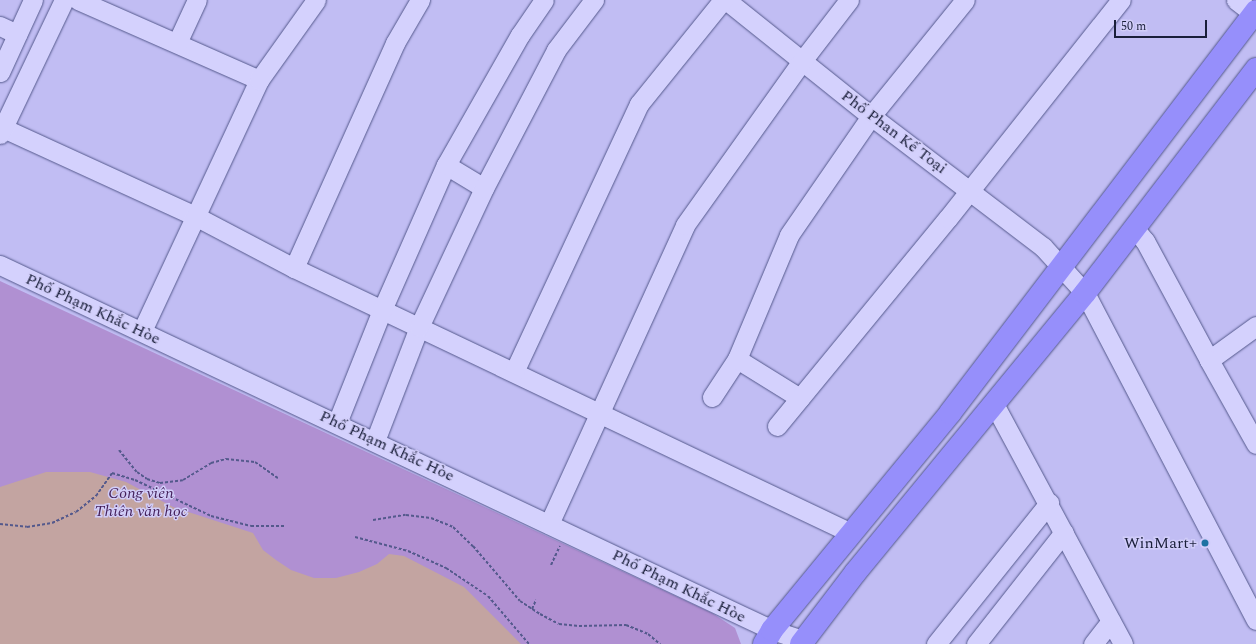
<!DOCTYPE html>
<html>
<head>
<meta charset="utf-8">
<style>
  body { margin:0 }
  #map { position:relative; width:1256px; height:644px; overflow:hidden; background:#c1bdf3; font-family:Spectral,serif }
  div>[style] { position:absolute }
  .green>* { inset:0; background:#b090d2 }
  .water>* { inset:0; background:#c3a4a1 }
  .path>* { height:2px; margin-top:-1px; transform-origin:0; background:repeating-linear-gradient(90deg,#54598c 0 3px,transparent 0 5px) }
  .roads { filter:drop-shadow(0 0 1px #54598c) drop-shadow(0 0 1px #54598c) }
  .minor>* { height:19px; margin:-9.5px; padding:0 9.5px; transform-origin:9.5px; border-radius:9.5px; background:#d4d1fd }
  .major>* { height:22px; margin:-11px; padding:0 11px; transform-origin:11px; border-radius:11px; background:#968ffb }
  .dots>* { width:11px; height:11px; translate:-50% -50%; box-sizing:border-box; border:2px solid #d1cdf9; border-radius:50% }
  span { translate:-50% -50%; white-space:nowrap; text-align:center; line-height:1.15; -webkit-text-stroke:3px #d1cdf9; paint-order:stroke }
  .street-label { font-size:16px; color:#1a1f3a }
  .park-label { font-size:16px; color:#431f59; font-style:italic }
  .poi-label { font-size:16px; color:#1a1f3a }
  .right { translate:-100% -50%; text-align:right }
  .scale { position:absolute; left:1114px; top:20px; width:93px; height:18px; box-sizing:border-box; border:2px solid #1a1f3a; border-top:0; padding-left:5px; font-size:12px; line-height:14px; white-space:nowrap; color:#1a1f3a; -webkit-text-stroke:3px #d1cdf9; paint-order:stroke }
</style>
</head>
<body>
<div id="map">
  <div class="green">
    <i style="clip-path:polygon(0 281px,712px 613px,735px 628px,741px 644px,0 644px)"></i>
  </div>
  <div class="water">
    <i style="clip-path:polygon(46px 472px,90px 472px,126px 482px,173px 507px,253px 533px,263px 550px,276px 560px,291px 570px,314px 578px,336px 578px,359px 572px,377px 564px,389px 554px,404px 556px,464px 587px,521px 644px,0 644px,0 487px)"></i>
  </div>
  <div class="path">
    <i style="left:119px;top:450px;width:28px;rotate:51deg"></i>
    <i style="left:137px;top:472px;width:12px;rotate:35deg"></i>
    <i style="left:147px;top:479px;width:14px;rotate:17deg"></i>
    <i style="left:160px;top:483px;width:23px;rotate:-7deg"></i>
    <i style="left:183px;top:480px;width:33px;rotate:-31deg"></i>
    <i style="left:211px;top:463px;width:16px;rotate:-15deg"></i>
    <i style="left:226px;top:459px;width:29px;rotate:6deg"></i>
    <i style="left:255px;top:462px;width:28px;rotate:35deg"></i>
    <i style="left:373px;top:520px;width:33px;rotate:-9deg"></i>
    <i style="left:406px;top:515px;width:25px;rotate:7deg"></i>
    <i style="left:431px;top:518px;width:24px;rotate:22deg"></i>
    <i style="left:453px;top:527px;width:28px;rotate:44deg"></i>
    <i style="left:473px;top:546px;width:72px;rotate:49.5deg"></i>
    <i style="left:520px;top:601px;width:24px;rotate:33deg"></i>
    <i style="left:540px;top:614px;width:21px;rotate:28deg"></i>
    <i style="left:559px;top:624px;width:20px;rotate:6deg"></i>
    <i style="left:579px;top:626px;width:47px;rotate:-1.2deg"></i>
    <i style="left:626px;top:625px;width:24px;rotate:22deg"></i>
    <i style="left:648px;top:634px;width:16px;rotate:40deg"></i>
    <i style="left:0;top:524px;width:27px;rotate:6deg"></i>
    <i style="left:27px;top:527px;width:25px;rotate:-9deg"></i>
    <i style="left:52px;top:523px;width:26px;rotate:-25deg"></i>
    <i style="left:76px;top:512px;width:26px;rotate:-39deg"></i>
    <i style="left:96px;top:496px;width:28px;rotate:-55deg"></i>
    <i style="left:112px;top:473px;width:24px;rotate:17deg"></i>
    <i style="left:135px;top:480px;width:84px;rotate:25.3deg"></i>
    <i style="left:211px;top:516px;width:41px;rotate:14deg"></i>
    <i style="left:251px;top:526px;width:35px"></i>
    <i style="left:355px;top:537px;width:55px;rotate:14.8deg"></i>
    <i style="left:408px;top:551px;width:42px;rotate:24.1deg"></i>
    <i style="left:446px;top:568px;width:50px;rotate:33.7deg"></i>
    <i style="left:488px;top:596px;width:63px;rotate:49.5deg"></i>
    <i style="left:551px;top:565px;width:21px;rotate:-65deg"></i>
    <i style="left:532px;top:609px;width:10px;rotate:-66deg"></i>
  </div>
  <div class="roads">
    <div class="minor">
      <i style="left:78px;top:0;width:198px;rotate:23.8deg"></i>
      <i style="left:726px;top:0;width:186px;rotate:38.7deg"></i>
      <i style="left:871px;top:116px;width:216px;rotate:37.3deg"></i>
      <i style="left:1043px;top:247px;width:62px;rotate:47.6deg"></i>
      <i style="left:1085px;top:293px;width:369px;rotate:62.4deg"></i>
      <i style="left:1236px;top:0;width:23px;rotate:38deg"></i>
      <i style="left:0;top:26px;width:19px;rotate:25deg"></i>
      <i style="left:177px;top:43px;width:47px;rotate:-65.1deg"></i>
      <i style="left:0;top:72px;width:79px;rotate:-65.4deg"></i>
      <i style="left:3px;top:128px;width:213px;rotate:24.6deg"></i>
      <i style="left:197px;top:217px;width:110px;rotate:27.7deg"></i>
      <i style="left:294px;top:268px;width:617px;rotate:25.44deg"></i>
      <i style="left:0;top:134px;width:148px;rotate:-64.5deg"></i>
      <i style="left:446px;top:165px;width:44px;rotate:31.2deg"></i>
      <i style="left:1134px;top:228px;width:17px;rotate:50deg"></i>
      <i style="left:1145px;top:241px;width:135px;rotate:61.7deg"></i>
      <i style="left:0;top:265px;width:854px;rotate:25.3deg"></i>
      <i style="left:772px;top:630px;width:33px;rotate:18deg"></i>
      <i style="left:294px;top:268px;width:247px;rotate:-65.8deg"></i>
      <i style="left:395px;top:43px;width:50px;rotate:-59.8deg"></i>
      <i style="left:1256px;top:326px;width:58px;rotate:144.1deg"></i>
      <i style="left:1209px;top:360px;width:96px;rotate:60.8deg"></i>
      <i style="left:142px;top:331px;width:277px;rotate:-65deg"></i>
      <i style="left:259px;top:80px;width:98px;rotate:-54.5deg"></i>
      <i style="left:737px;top:359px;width:134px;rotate:-67.2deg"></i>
      <i style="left:789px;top:235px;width:145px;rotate:-55.4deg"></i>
      <i style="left:871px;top:116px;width:149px;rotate:-51deg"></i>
      <i style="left:514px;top:372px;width:296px;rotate:-65deg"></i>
      <i style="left:639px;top:104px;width:134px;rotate:-51.1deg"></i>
      <i style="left:712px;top:397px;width:45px;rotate:-56.7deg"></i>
      <i style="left:737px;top:359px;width:74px;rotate:31.8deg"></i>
      <i style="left:994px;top:404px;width:272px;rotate:61.7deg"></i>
      <i style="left:337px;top:423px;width:122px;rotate:-68.3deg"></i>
      <i style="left:382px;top:310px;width:158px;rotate:-66.2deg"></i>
      <i style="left:446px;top:165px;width:150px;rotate:-60.4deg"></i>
      <i style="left:520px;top:35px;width:42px;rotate:-55.6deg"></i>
      <i style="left:777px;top:426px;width:269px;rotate:-50.6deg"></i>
      <i style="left:948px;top:218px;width:278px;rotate:-51.6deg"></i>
      <i style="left:375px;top:441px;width:122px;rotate:-68.9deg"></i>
      <i style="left:419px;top:327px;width:153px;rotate:-64.9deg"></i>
      <i style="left:484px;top:188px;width:156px;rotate:-62.4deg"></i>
      <i style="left:556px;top:50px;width:63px;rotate:-52.8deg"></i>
      <i style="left:549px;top:524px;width:328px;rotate:-65.5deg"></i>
      <i style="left:685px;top:225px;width:201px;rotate:-54.5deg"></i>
      <i style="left:802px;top:61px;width:77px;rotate:-52.4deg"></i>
      <i style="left:936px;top:644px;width:181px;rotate:-51.3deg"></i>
      <i style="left:976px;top:644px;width:142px;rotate:-51.8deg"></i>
      <i style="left:1093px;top:644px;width:29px;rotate:-52deg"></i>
    </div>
    <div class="major">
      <i style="left:764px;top:644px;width:16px;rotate:-60deg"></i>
      <i style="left:772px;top:630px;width:281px;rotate:-50.6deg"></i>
      <i style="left:950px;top:413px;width:505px;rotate:-52.72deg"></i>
      <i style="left:801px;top:644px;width:89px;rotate:-52.7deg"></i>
      <i style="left:855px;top:573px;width:362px;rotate:-50.6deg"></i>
      <i style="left:1085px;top:293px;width:282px;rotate:-52.6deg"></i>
    </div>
  </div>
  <div class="dots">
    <i style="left:1205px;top:543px;background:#1d72a2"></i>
  </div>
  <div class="street-label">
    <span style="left:894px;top:132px;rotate:37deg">Phố Phan Kế Toại</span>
    <span style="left:93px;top:309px;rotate:25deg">Phố Phạm Khắc Hòe</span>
    <span style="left:387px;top:446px;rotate:25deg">Phố Phạm Khắc Hòe</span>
    <span style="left:679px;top:586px;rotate:26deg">Phố Phạm Khắc Hòe</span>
  </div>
  <div class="park-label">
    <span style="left:141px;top:502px">Công viên<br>Thiên văn học</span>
  </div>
  <div class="poi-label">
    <span class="right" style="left:1197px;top:543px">WinMart+</span>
  </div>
  <div class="scale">50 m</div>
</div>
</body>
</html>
